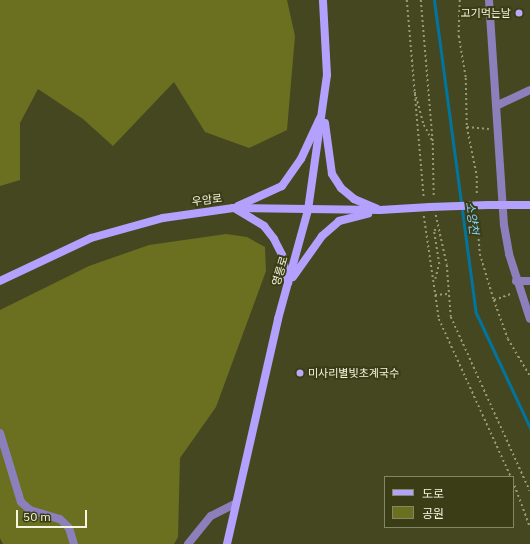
<!DOCTYPE html>
<html>
<head>
<meta charset="utf-8">
<style>
  body { margin:0 }
  #map { position:relative; width:530px; height:544px; overflow:hidden; background:#454720; font-family:"IBM Plex Sans","Noto Sans KR",sans-serif }
  div>[style] { position:absolute }
  .green>* { inset:0; background:#6b6f20 }
  .stream>* { height:3px; margin:-1.5px; padding:0 1.5px; transform-origin:1.5px; border-radius:1.5px; background:#01759e }
  .path>* { height:1.5px; margin-top:-0.75px; transform-origin:0; background:repeating-linear-gradient(90deg,#989a7b 0 2px,transparent 0 5px) }
  .street>* { height:8px; margin:-4px; padding:0 4px; transform-origin:4px; border-radius:4px; background:#8b80bb }
  .secondary>* { height:8px; margin:-4px; padding:0 4px; transform-origin:4px; border-radius:4px; background:#b3a1fe }
  .secondary-bridge>* { height:8px; margin:-4px; padding:0 4px; transform-origin:4px; border-radius:4px; background:#b3a1fe }
  .dots>* { width:11px; height:11px; translate:-50% -50%; box-sizing:border-box; border:2px solid #3a3d15; border-radius:50% }
  span { translate:-50% -50%; white-space:nowrap; text-align:center; line-height:1.15; -webkit-text-stroke:4px #3a3d15; paint-order:stroke }
  .poi-label { font-size:11px; color:#f4f6e0 }
  .right { translate:-100% -50%; text-align:right }
  .left { translate:0 -50%; text-align:left }
  .street-label { font-size:11px; color:#f4f6e0 }
  .water-label { font-size:12px; color:#81d2fc; font-style:italic }
  .legend { position:absolute; left:384px; top:476px; width:130px; height:52px; box-sizing:border-box; background:#3a3d15; border:1px solid #848766; margin:0; padding:5px 7px; list-style:none; font-size:12px; color:#f4f6e0 }
  .legend li { display:flex; align-items:center; gap:8px; height:20px }
  .legend b { width:20px; border:1px solid #848766 }
  .scale { position:absolute; left:16px; top:510px; width:71px; height:18px; box-sizing:border-box; border:2px solid #f4f6e0; border-top:0; padding-left:5px; font-size:12px; line-height:14px; white-space:nowrap; color:#f4f6e0; -webkit-text-stroke:3px #3a3d15; paint-order:stroke }
</style>
</head>
<body>
<div id="map">
  <div class="green">
    <i style="clip-path:polygon(0 0,287px 0,295px 36px,287px 130px,249px 148px,205px 132px,174px 82px,113px 146px,83px 119px,38px 89px,20px 123px,20px 180px,0 186px)"></i>
    <i style="clip-path:polygon(226px 234px,247px 237px,265px 247px,266px 271px,216px 407px,180px 458px,178px 537px,174px 544px,3px 544px,0 538px,0 310px,89px 266px,149px 245px)"></i>
  </div>
  <div class="stream">
    <i style="left:434px;top:0;width:316px;rotate:82.4deg"></i>
    <i style="left:476px;top:313px;width:127px;rotate:64.8deg"></i>
  </div>
  <div class="path">
    <i style="left:407px;top:0;width:199px;rotate:85.1deg"></i>
    <i style="left:421px;top:0;width:144px;rotate:85.2deg"></i>
    <i style="left:433px;top:143px;width:55px;rotate:89deg"></i>
    <i style="left:460px;top:0;width:36px;rotate:92deg"></i>
    <i style="left:459px;top:36px;width:43px;rotate:80.5deg"></i>
    <i style="left:466px;top:78px;width:49px;rotate:88.8deg"></i>
    <i style="left:467px;top:127px;width:50px;rotate:78.5deg"></i>
    <i style="left:477px;top:176px;width:20px;rotate:90deg"></i>
    <i style="left:415px;top:92px;width:34px;rotate:75deg"></i>
    <i style="left:424px;top:125px;width:19px;rotate:62deg"></i>
    <i style="left:467px;top:127px;width:22px;rotate:5deg"></i>
    <i style="left:477px;top:214px;width:40px;rotate:85.7deg"></i>
    <i style="left:480px;top:254px;width:48px;rotate:73.1deg"></i>
    <i style="left:494px;top:300px;width:41px;rotate:70.3deg"></i>
    <i style="left:508px;top:339px;width:43px;rotate:59.3deg"></i>
    <i style="left:436px;top:215px;width:51px;rotate:77.6deg"></i>
    <i style="left:447px;top:265px;width:52px;rotate:85.6deg"></i>
    <i style="left:451px;top:317px;width:191px;rotate:65.6deg"></i>
    <i style="left:424px;top:216px;width:104px;rotate:81.7deg"></i>
    <i style="left:439px;top:319px;width:174px;rotate:65.5deg"></i>
    <i style="left:435px;top:279px;width:16px;rotate:-75deg"></i>
    <i style="left:439px;top:264px;width:33px;rotate:-99deg"></i>
    <i style="left:434px;top:231px;width:5px;rotate:-53deg"></i>
    <i style="left:435px;top:295px;width:12px;rotate:-5deg"></i>
    <i style="left:494px;top:300px;width:20px;rotate:-20deg"></i>
    <i style="left:513px;top:481px;width:49px;rotate:69.7deg"></i>
  </div>
  <div class="street">
    <i style="left:489px;top:0;width:225px;rotate:86.2deg"></i>
    <i style="left:504px;top:225px;width:29px;rotate:80deg"></i>
    <i style="left:509px;top:254px;width:68px;rotate:72.1deg"></i>
    <i style="left:498px;top:105px;width:35px;rotate:-25deg"></i>
    <i style="left:516px;top:281px;width:14px"></i>
    <i style="left:0;top:433px;width:72px;rotate:73.1deg"></i>
    <i style="left:21px;top:502px;width:12px;rotate:42deg"></i>
    <i style="left:30px;top:510px;width:31px;rotate:17deg"></i>
    <i style="left:60px;top:519px;width:13px;rotate:45deg"></i>
    <i style="left:69px;top:528px;width:17px;rotate:73deg"></i>
    <i style="left:188px;top:544px;width:36px;rotate:-51deg"></i>
    <i style="left:211px;top:516px;width:28px;rotate:-27deg"></i>
  </div>
  <div class="secondary">
    <i style="left:325px;top:123px;width:51px;rotate:82.2deg"></i>
    <i style="left:332px;top:174px;width:17px;rotate:57deg"></i>
    <i style="left:341px;top:188px;width:17px;rotate:40deg"></i>
    <i style="left:354px;top:199px;width:25px;rotate:23deg"></i>
    <i style="left:488px;top:205px;width:42px"></i>
    <i style="left:238px;top:206px;width:48px;rotate:-24.4deg"></i>
    <i style="left:282px;top:186px;width:33px;rotate:-55deg"></i>
    <i style="left:301px;top:159px;width:45px;rotate:-65.1deg"></i>
    <i style="left:236px;top:209px;width:33px;rotate:31deg"></i>
    <i style="left:264px;top:226px;width:16px;rotate:52deg"></i>
    <i style="left:274px;top:239px;width:18px;rotate:63deg"></i>
    <i style="left:282px;top:255px;width:28px;rotate:77deg"></i>
    <i style="left:293px;top:277px;width:50px;rotate:-54.7deg"></i>
    <i style="left:322px;top:236px;width:23px;rotate:-41deg"></i>
    <i style="left:339px;top:221px;width:30px;rotate:-14deg"></i>
    <i style="left:0;top:281px;width:101px;rotate:-25.3deg"></i>
    <i style="left:91px;top:238px;width:75px;rotate:-15.5deg"></i>
    <i style="left:163px;top:218px;width:71px;rotate:-8.1deg"></i>
    <i style="left:233px;top:208px;width:147px;rotate:0.8deg"></i>
    <i style="left:380px;top:210px;width:50px;rotate:-3.4deg"></i>
    <i style="left:227px;top:544px;width:231px;rotate:-77.2deg"></i>
    <i style="left:278px;top:319px;width:113px;rotate:-74.6deg"></i>
    <i style="left:308px;top:210px;width:136px;rotate:-82deg"></i>
    <i style="left:327px;top:75px;width:75px;rotate:-93.1deg"></i>
  </div>
  <div class="secondary-bridge">
    <i style="left:430px;top:207px;width:58px;rotate:-2deg"></i>
  </div>
  <div class="dots">
    <i style="left:519px;top:13px;background:#b9abf7"></i>
    <i style="left:300px;top:373px;background:#b9abf7"></i>
  </div>
  <div class="poi-label">
    <span class="right" style="left:511px;top:13px">고기먹는날</span>
    <span class="left" style="left:308px;top:373px">미사리별빛초계국수</span>
  </div>
  <div class="street-label">
    <span style="left:207px;top:200px;rotate:-7deg">우암로</span>
    <span style="left:280px;top:271px;rotate:-74deg">영릉로</span>
  </div>
  <div class="water-label">
    <span style="left:472px;top:218px;rotate:82deg">소양천</span>
  </div>
  <ul class="legend">
  <li><b style="height:5px;background:#b3a1fe"></b>도로</li>
  <li><b style="height:11px;background:#6b6f20"></b>공원</li>
  </ul>
  <div class="scale">50 m</div>
</div>
</body>
</html>
